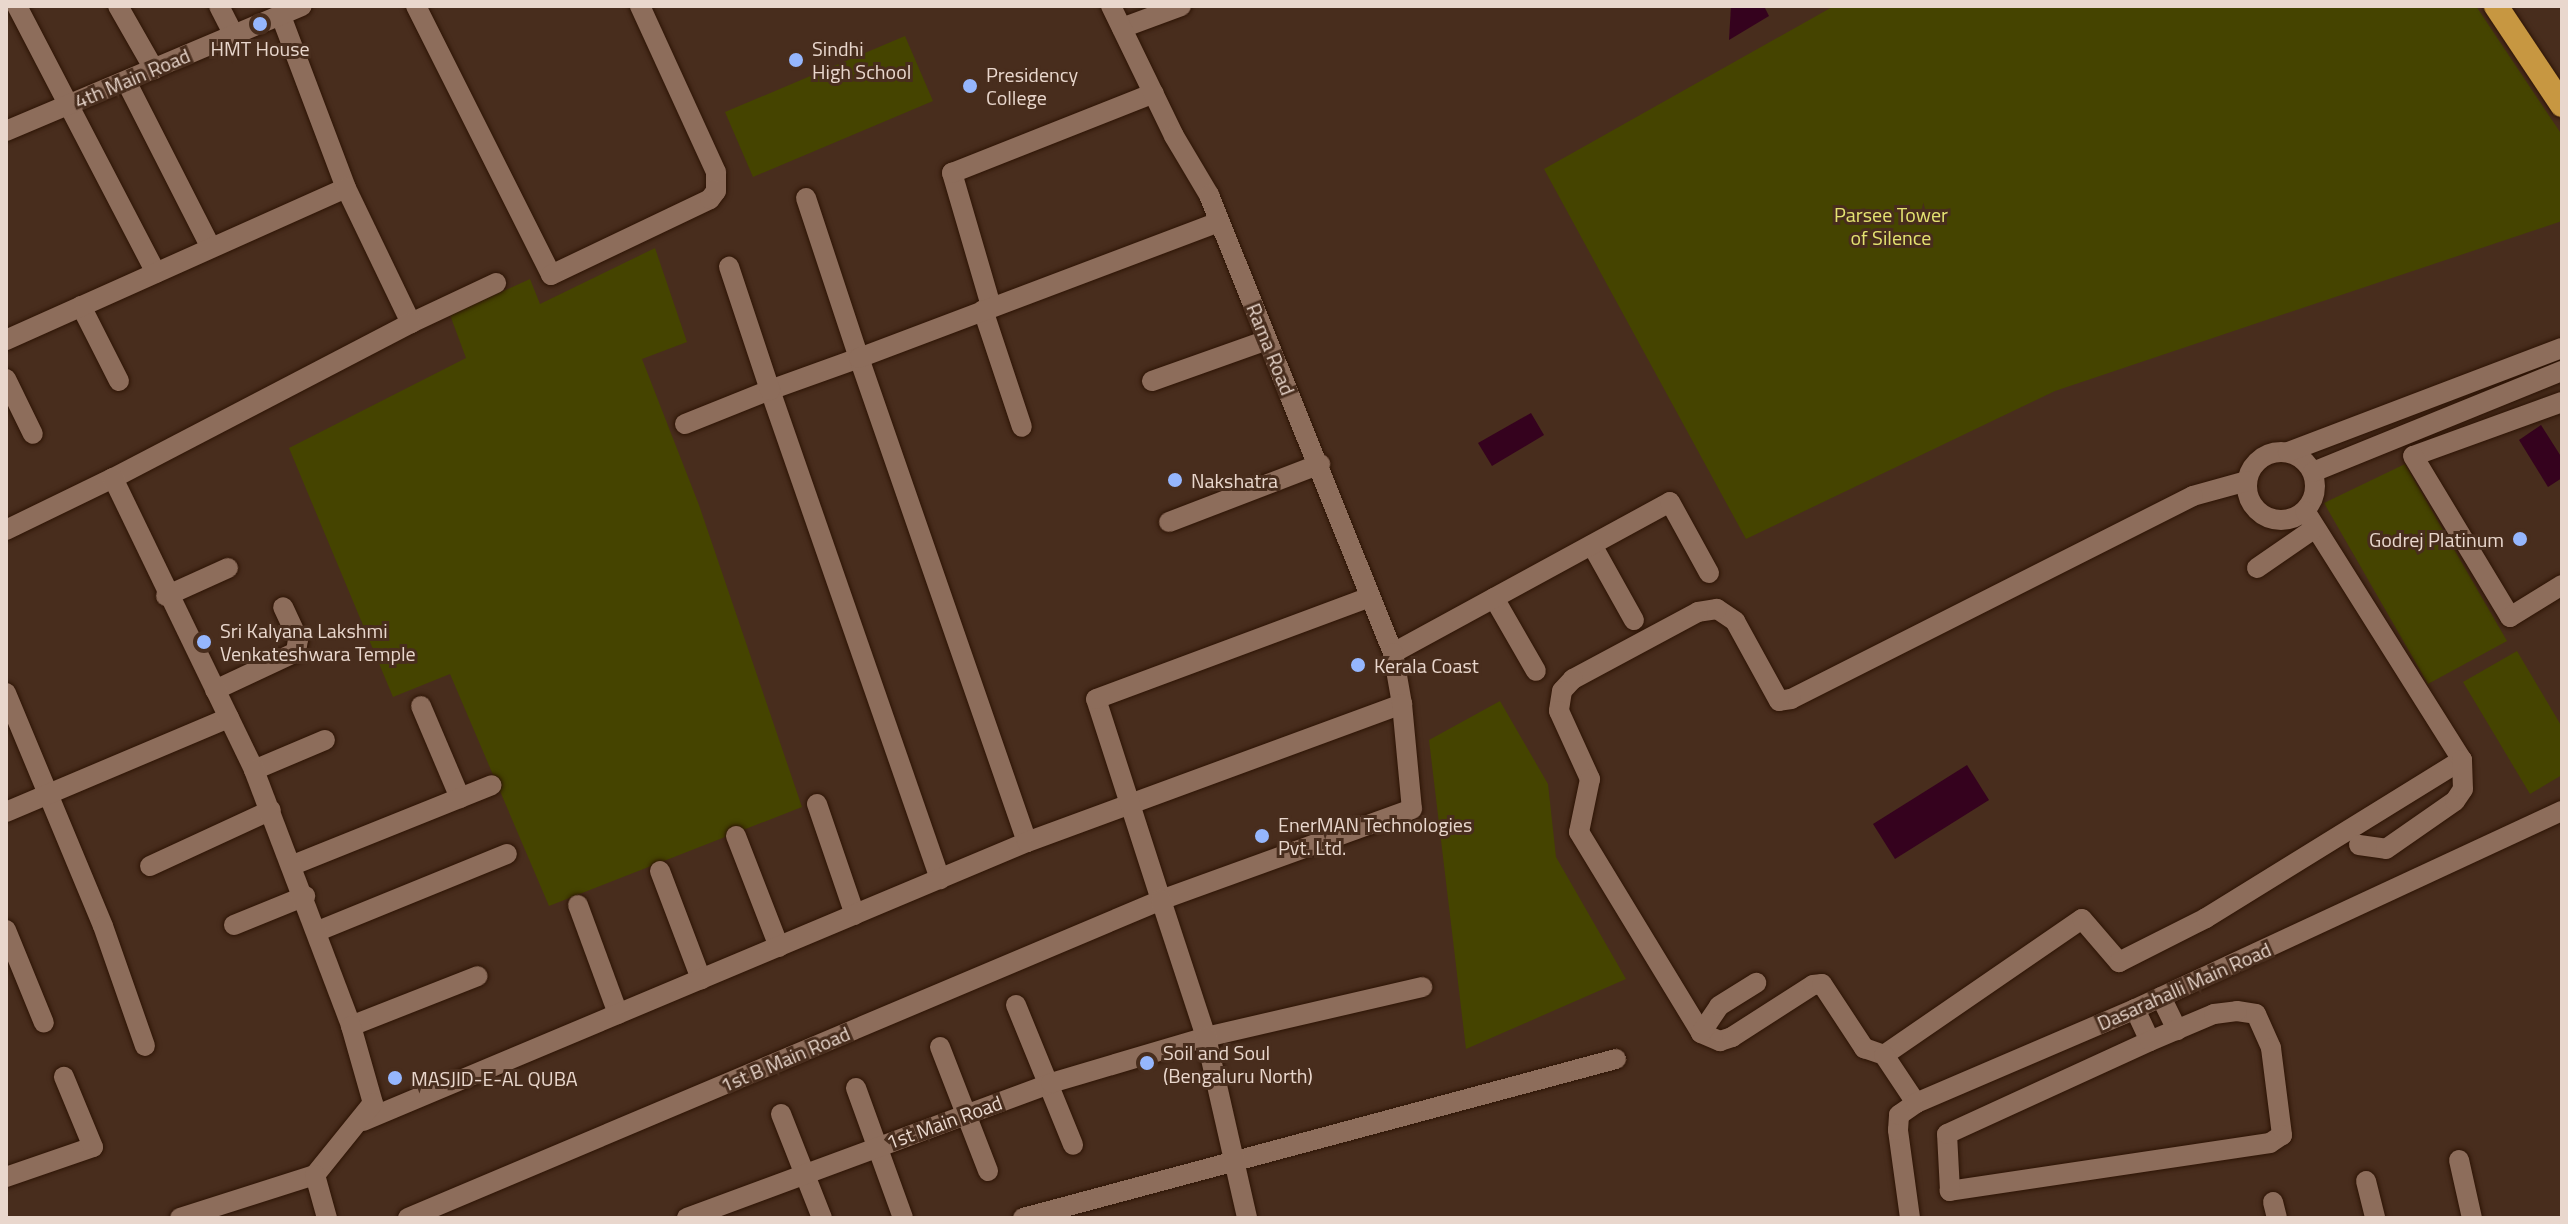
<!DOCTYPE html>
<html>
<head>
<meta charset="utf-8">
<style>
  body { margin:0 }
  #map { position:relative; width:2568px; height:1224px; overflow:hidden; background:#482d1d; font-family:"Titillium Web",sans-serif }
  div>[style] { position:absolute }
  .green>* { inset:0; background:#454400 }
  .water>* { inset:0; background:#35021e }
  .roads { filter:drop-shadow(0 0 2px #2d1405) drop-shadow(0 0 2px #2d1405) }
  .street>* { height:20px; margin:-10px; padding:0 10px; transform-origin:10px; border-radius:10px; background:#8d6d5b }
  .street>.ring { margin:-10px; padding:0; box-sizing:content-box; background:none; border:20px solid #8d6d5b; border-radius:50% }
  .secondary>* { height:20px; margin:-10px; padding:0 10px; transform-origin:10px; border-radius:10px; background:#8d6d5b }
  .highway>* { height:24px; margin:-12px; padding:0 12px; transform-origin:12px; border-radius:12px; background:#c79741 }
  .dots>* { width:22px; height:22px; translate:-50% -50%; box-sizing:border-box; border:4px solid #482d1d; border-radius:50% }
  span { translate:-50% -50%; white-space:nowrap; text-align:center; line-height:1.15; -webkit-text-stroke:6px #482d1d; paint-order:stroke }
  .poi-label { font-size:20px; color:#e9d7cd }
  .left { translate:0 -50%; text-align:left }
  .right { translate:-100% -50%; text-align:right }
  .street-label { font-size:20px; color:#e9d7cd }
  .park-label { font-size:20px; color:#e4e371 }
  .frame { position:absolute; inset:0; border:8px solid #e9d7cd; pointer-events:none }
</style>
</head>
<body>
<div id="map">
  <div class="green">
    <i style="clip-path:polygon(1834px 6px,2476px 6px,2562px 135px,2562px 221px,2055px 391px,1746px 539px,1544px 169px)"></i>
    <i style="clip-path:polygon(905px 36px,933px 101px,753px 177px,725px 112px)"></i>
    <i style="clip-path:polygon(655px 248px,687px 342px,642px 359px,699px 505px,802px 807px,549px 906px,450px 674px,393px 697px,289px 448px,466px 358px,450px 315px,530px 279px,540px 304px)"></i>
    <i style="clip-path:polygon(2405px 464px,2507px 641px,2428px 684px,2324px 503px)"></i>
    <i style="clip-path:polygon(2517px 651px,2562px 727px,2562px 775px,2530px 794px,2463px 682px)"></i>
    <i style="clip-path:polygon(1500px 701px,1548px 784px,1556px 857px,1626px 979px,1466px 1049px,1429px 740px)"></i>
  </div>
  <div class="water">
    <i style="clip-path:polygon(1731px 6px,1764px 6px,1769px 16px,1729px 40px)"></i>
    <i style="clip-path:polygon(1531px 413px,1544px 435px,1492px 466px,1478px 443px)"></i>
    <i style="clip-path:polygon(2541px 425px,2562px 458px,2562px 478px,2548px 487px,2519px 440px)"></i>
    <i style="clip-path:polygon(1967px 765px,1989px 800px,1895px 859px,1873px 824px)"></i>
  </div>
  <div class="roads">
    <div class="street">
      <i style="left:17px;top:6px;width:301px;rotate:62.5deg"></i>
      <i style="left:118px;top:6px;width:73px;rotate:60.3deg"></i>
      <i style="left:219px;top:6px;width:33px;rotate:63deg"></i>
      <i style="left:416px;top:6px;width:301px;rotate:63.3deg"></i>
      <i style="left:551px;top:275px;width:176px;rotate:-25.5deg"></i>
      <i style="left:710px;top:199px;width:10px;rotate:-53deg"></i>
      <i style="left:716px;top:191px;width:19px;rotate:-90deg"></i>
      <i style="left:716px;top:172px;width:183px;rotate:-114.6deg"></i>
      <i style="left:1122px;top:28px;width:63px;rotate:-20.4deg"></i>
      <i style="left:126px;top:81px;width:187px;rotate:63deg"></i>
      <i style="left:806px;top:198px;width:169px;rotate:71.7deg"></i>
      <i style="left:859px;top:358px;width:95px;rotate:160.2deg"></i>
      <i style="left:770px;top:390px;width:518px;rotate:70.83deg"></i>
      <i style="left:81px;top:306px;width:84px;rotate:63.1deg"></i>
      <i style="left:991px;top:306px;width:139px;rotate:-106.3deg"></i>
      <i style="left:952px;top:173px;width:217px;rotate:-21.6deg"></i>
      <i style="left:983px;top:310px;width:123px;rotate:71.6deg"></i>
      <i style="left:411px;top:323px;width:94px;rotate:-25.2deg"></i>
      <i style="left:6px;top:340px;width:372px;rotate:-24.1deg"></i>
      <i style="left:6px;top:379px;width:61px;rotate:63.9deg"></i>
      <i style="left:1152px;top:381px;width:122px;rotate:-19.6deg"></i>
      <i style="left:2562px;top:402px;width:158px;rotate:160.1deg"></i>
      <i style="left:2413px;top:456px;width:188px;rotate:58.9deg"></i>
      <i style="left:2510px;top:617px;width:61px;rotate:-31.6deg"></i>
      <i style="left:685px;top:424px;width:92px;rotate:-21.8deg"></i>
      <i style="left:770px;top:390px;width:130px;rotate:-108.4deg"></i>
      <i class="ring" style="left:2247px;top:452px;width:48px;height:48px"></i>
      <i style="left:2288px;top:452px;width:293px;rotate:-20.8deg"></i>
      <i style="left:2313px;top:472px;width:269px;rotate:-22.1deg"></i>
      <i style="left:2247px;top:481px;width:56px;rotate:164.5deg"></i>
      <i style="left:2193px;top:496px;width:450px;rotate:153.2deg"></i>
      <i style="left:1791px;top:699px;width:12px;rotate:171deg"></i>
      <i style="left:1779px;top:701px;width:91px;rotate:-118.8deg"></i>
      <i style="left:1735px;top:621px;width:22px;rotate:-146deg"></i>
      <i style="left:1717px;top:609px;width:19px;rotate:171deg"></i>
      <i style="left:1698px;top:612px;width:142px;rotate:151.8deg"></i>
      <i style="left:1573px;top:679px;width:16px;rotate:133deg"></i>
      <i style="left:1562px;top:691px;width:20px;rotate:99deg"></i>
      <i style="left:1559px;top:711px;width:75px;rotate:65.5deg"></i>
      <i style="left:1590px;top:779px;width:54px;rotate:101.7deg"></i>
      <i style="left:1579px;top:832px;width:235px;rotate:58.7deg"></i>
      <i style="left:1701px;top:1033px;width:21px;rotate:23deg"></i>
      <i style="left:1720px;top:1041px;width:13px;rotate:-18deg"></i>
      <i style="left:1732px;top:1037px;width:96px;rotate:-32.7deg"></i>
      <i style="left:1813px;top:985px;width:9px;rotate:-6deg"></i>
      <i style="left:1822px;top:984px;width:77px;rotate:56.7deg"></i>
      <i style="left:1864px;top:1048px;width:21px;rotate:19deg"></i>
      <i style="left:1884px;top:1055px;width:240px;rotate:-34.5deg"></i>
      <i style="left:2082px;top:919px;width:57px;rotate:49.3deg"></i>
      <i style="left:2119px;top:962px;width:97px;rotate:-26.8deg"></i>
      <i style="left:2206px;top:918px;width:301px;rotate:-31.7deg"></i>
      <i style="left:2462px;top:760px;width:294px;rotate:-122.2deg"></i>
      <i style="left:1169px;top:522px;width:162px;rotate:-21deg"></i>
      <i style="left:6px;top:530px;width:119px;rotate:-25.9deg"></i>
      <i style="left:1592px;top:545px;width:86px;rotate:60.8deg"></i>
      <i style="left:2257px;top:568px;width:70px;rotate:-34.6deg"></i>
      <i style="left:166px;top:596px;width:68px;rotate:-24.3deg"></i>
      <i style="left:1494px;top:598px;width:84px;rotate:60.1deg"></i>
      <i style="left:1393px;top:653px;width:315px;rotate:-28.6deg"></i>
      <i style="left:1670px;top:502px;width:81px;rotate:61.2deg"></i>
      <i style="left:215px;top:690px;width:89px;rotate:-25.1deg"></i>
      <i style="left:296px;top:652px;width:13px;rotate:-81deg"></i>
      <i style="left:298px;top:639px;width:35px;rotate:-115deg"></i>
      <i style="left:6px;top:693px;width:252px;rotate:67.4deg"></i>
      <i style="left:103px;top:926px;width:127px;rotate:70.7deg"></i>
      <i style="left:421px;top:706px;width:100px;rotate:67deg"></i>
      <i style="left:254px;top:770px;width:77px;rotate:-22.9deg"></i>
      <i style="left:817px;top:804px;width:117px;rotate:71.1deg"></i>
      <i style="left:6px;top:812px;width:242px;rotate:-22.9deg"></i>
      <i style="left:736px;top:836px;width:119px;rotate:68.8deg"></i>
      <i style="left:1027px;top:842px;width:512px;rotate:-109.14deg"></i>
      <i style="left:859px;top:358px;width:385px;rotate:-20.7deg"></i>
      <i style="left:2359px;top:845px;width:27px;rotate:8deg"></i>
      <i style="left:2386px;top:849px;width:84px;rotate:-34.8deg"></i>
      <i style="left:2455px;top:801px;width:14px;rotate:-56deg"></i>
      <i style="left:2463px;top:789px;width:29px;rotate:-92deg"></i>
      <i style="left:293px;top:865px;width:214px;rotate:-21.9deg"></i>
      <i style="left:150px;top:866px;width:133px;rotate:-24.8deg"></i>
      <i style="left:660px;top:871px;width:116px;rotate:69.2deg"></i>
      <i style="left:578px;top:905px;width:116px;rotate:69.8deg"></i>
      <i style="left:234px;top:925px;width:77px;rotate:-22.2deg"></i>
      <i style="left:6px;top:930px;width:100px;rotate:67.8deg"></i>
      <i style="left:318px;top:931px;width:204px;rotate:-22.2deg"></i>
      <i style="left:2161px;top:997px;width:37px;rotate:64deg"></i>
      <i style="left:1016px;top:1005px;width:151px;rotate:67.8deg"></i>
      <i style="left:2135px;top:1009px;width:35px;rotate:65deg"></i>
      <i style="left:2237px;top:1011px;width:19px;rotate:9deg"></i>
      <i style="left:2256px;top:1014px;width:37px;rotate:66deg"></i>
      <i style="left:2271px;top:1048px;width:88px;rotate:82.8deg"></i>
      <i style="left:2282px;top:1135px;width:14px;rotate:146deg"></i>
      <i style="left:2270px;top:1143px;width:324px;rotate:171.5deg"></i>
      <i style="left:1950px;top:1191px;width:57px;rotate:-93deg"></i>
      <i style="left:1947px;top:1134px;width:223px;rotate:-24.6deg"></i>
      <i style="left:2150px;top:1041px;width:69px;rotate:-22.9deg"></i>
      <i style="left:2214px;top:1014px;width:23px;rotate:-7deg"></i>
      <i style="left:351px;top:1026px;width:136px;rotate:-21.5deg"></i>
      <i style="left:1701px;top:1033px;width:32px;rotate:-56deg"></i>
      <i style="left:1719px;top:1006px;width:44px;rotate:-31.9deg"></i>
      <i style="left:940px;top:1047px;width:133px;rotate:68.8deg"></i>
      <i style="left:1884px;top:1055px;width:58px;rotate:56.3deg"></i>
      <i style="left:856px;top:1088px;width:138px;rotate:70.1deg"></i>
      <i style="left:781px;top:1114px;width:112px;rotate:68.5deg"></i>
      <i style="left:363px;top:1121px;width:720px;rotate:-22.79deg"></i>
      <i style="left:1027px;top:842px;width:400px;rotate:-20.2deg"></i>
      <i style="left:2459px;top:1160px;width:59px;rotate:77.4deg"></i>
      <i style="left:6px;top:1177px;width:92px;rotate:-19deg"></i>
      <i style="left:93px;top:1147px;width:76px;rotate:-112.5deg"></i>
      <i style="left:2366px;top:1181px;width:38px;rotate:76deg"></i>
      <i style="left:2273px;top:1202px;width:16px;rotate:76deg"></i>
      <i style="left:180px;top:1218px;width:142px;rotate:-17.7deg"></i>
      <i style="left:408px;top:1218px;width:817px;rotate:-22.89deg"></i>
      <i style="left:1161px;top:900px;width:211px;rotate:-107.9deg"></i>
      <i style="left:1096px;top:699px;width:292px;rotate:-20.4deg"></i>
      <i style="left:687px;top:1218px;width:388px;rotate:-20.3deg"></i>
      <i style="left:1051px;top:1083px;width:162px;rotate:-16.5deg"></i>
      <i style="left:1206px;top:1037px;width:222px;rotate:-13deg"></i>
      <i style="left:1023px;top:1218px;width:614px;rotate:-15.01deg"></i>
    </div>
    <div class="secondary">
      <i style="left:1111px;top:6px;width:144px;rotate:64.1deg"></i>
      <i style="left:1174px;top:136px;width:69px;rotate:59.3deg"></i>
      <i style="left:1209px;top:195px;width:494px;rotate:68.1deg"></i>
      <i style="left:1393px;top:653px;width:52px;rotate:80deg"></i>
      <i style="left:1402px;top:704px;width:105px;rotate:84.6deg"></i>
      <i style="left:1412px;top:809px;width:267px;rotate:160.1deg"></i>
      <i style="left:1161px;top:900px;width:144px;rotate:71.8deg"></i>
      <i style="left:1206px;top:1037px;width:186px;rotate:77.2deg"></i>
      <i style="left:281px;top:16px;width:184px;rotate:69.3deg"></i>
      <i style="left:346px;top:188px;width:150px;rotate:64.3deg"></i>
      <i style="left:411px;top:323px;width:336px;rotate:152.5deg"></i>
      <i style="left:113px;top:478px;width:324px;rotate:64.2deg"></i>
      <i style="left:254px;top:770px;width:274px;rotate:69.2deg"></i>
      <i style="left:351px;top:1026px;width:80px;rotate:74.1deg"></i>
      <i style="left:373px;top:1103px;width:92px;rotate:128.9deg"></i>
      <i style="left:315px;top:1175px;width:45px;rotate:74.4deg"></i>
      <i style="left:6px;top:131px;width:321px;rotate:-22.9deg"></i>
      <i style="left:1910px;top:1218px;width:89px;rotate:-97.8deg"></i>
      <i style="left:1898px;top:1130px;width:15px;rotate:-86deg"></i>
      <i style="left:1899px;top:1115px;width:21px;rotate:-35deg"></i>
      <i style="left:1916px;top:1103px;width:238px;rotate:-23.2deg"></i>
      <i style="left:2135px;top:1009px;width:471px;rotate:-24.9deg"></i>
    </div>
    <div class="highway">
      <i style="left:2496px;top:6px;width:119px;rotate:56.3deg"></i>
    </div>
  </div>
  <div class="dots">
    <i style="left:260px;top:24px;background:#95b6fd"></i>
    <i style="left:796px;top:60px;background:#95b6fd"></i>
    <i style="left:970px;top:86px;background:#95b6fd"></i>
    <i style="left:1175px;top:480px;background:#95b6fd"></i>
    <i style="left:2520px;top:539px;background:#95b6fd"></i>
    <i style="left:204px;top:642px;background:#95b6fd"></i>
    <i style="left:1358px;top:665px;background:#95b6fd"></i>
    <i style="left:1262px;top:836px;background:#95b6fd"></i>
    <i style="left:1147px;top:1063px;background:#95b6fd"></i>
    <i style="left:395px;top:1078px;background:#95b6fd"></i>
  </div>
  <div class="poi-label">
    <span style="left:260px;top:48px">HMT House</span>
    <span class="left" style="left:812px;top:60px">Sindhi<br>High School</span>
    <span class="left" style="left:986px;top:86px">Presidency<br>College</span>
    <span class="left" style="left:1191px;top:480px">Nakshatra</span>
    <span class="right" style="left:2504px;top:539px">Godrej Platinum</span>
    <span class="left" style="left:220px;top:642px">Sri Kalyana Lakshmi<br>Venkateshwara Temple</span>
    <span class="left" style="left:1374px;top:665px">Kerala Coast</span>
    <span class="left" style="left:1278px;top:836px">EnerMAN Technologies<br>Pvt. Ltd.</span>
    <span class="left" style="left:1163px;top:1064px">Soil and Soul<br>(Bengaluru North)</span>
    <span class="left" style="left:411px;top:1078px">MASJID-E-AL QUBA</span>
  </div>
  <div class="street-label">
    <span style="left:132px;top:78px;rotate:-23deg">4th Main Road</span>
    <span style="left:1271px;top:349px;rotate:68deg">Rama Road</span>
    <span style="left:2184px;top:986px;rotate:-24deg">Dasarahalli Main Road</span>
    <span style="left:785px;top:1059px;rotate:-23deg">1st B Main Road</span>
    <span style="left:944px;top:1122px;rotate:-20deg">1st Main Road</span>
  </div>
  <div class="park-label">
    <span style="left:1891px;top:226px">Parsee Tower<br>of Silence</span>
  </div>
  <div class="frame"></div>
</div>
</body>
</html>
